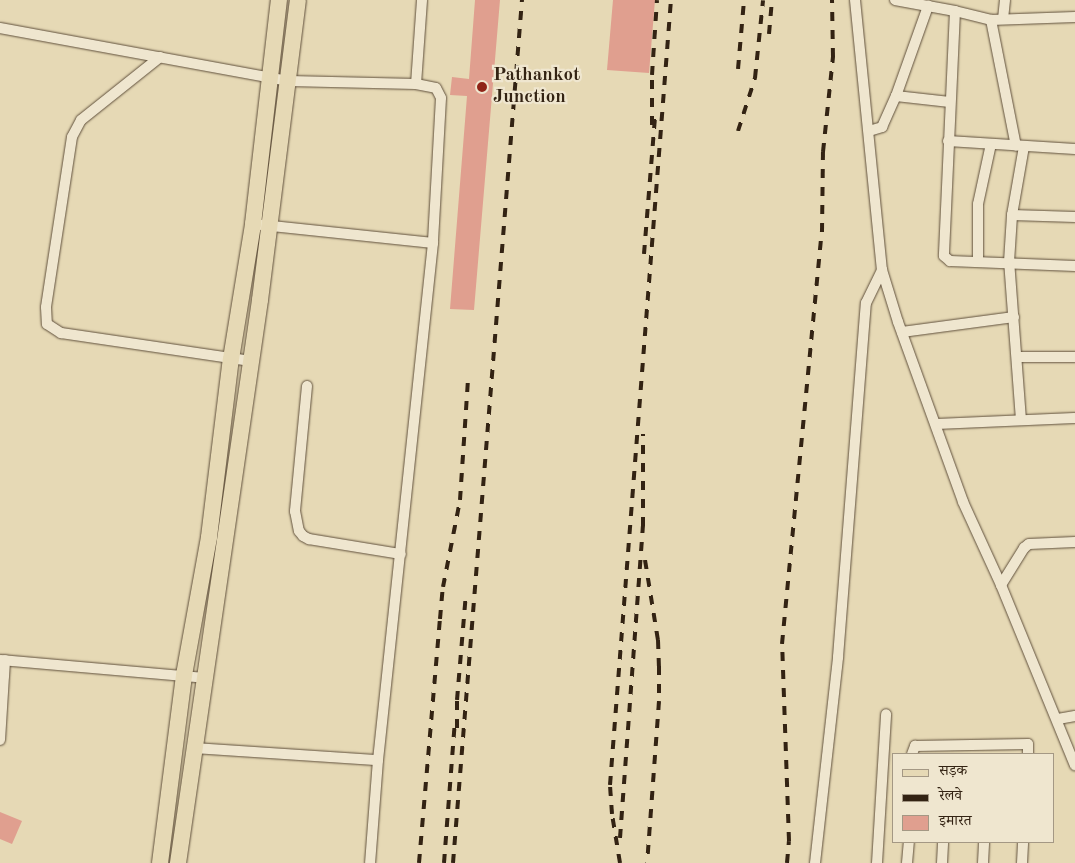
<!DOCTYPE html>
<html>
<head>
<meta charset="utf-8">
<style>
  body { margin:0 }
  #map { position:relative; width:1075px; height:863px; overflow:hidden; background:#e6d9b5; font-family:"Old Standard TT","Noto Serif Devanagari",serif }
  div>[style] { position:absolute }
  .building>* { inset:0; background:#e09f8f }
  .roads { filter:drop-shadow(0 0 1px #60503c) drop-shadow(0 0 1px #60503c) }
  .minor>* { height:10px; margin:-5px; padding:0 5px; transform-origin:5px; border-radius:5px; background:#efe6cf }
  .primary>* { height:16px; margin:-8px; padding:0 8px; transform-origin:8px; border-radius:8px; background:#e6d9b5 }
  .rail>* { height:4px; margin-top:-2px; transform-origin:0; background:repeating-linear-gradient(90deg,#332313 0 9px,transparent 0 18px) }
  .dots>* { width:14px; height:14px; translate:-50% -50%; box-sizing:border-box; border:2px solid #efe6cf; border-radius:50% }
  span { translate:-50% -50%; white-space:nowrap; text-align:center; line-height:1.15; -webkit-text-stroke:4.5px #efe6cf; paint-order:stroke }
  .poi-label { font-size:19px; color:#332313; font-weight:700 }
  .left { translate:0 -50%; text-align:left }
  .legend { position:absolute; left:892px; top:753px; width:162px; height:90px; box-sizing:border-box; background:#efe6cf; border:1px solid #a49884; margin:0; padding:6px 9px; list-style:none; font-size:15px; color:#332313 }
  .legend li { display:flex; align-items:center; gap:10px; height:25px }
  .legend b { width:25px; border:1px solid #a49884 }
</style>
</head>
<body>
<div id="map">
  <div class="building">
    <i style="clip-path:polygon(475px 0,500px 0,474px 310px,450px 309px,467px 96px,450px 95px,452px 77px,469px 79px)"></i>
    <i style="clip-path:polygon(613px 0,655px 0,649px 73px,607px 70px)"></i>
    <i style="clip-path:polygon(0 812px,22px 821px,12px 844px,0 839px)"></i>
  </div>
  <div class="roads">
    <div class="minor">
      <i style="left:855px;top:0;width:271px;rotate:84.3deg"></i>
      <i style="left:882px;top:270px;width:54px;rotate:72.9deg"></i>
      <i style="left:898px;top:322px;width:191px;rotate:70.1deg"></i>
      <i style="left:963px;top:502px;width:91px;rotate:65.4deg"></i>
      <i style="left:1001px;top:585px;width:195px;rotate:67.7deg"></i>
      <i style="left:895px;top:0;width:61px;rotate:10.4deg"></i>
      <i style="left:955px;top:11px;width:37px;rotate:14deg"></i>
      <i style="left:991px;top:20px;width:84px;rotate:-2deg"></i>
      <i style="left:955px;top:11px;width:245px;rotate:92.6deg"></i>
      <i style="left:944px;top:256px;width:8px;rotate:40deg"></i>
      <i style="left:950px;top:261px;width:125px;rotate:2.3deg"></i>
      <i style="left:1003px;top:19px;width:19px;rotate:-84deg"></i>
      <i style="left:991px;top:20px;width:128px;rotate:78.8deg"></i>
      <i style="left:0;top:28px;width:294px;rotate:10.4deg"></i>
      <i style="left:289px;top:81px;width:127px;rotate:1.4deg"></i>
      <i style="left:416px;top:84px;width:20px;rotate:11deg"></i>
      <i style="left:436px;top:88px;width:11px;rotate:63deg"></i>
      <i style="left:441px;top:98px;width:145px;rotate:93.2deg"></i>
      <i style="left:433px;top:243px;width:520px;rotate:96.07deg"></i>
      <i style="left:378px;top:760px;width:103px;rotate:94.4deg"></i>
      <i style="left:160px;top:57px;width:101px;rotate:141.4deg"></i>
      <i style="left:81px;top:120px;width:19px;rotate:118deg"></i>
      <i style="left:72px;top:137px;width:172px;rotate:98.7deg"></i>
      <i style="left:46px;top:307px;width:17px;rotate:87deg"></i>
      <i style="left:47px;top:324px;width:17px;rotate:33deg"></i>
      <i style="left:61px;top:333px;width:192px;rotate:8.4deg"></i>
      <i style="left:416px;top:84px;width:84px;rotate:-85.9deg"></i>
      <i style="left:896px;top:96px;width:54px;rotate:6.3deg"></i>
      <i style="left:869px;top:131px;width:14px;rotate:-17deg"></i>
      <i style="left:882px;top:127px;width:34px;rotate:-66deg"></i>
      <i style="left:896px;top:96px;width:96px;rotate:-70.4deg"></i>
      <i style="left:948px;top:141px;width:127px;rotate:3.6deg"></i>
      <i style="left:1012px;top:215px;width:63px;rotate:1.8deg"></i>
      <i style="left:253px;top:224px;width:181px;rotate:6deg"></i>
      <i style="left:978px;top:261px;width:57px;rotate:-90deg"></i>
      <i style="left:978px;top:204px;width:61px;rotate:-77.8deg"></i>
      <i style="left:902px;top:332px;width:113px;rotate:-7.6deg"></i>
      <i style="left:1018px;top:357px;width:57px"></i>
      <i style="left:307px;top:386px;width:126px;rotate:95.5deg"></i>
      <i style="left:295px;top:511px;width:20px;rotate:79deg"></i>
      <i style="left:299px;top:531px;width:6px;rotate:51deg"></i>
      <i style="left:303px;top:536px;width:7px;rotate:27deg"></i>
      <i style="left:309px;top:539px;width:93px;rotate:9.3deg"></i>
      <i style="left:1021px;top:420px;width:158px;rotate:-94.3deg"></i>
      <i style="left:1009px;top:262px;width:47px;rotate:-86.3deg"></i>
      <i style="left:1012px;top:215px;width:70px;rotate:-80.1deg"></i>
      <i style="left:936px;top:424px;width:139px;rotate:-2.5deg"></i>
      <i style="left:1001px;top:585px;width:44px;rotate:-58.1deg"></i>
      <i style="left:1024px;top:548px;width:6px;rotate:-39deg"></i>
      <i style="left:1029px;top:544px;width:46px;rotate:-2.5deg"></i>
      <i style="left:0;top:660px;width:206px;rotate:5deg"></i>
      <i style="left:1058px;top:719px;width:17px;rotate:-10deg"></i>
      <i style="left:0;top:740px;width:80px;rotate:-86.4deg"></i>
      <i style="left:195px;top:748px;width:183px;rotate:3.8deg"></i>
      <i style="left:912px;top:754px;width:9px;rotate:-69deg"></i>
      <i style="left:915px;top:746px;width:113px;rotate:-1deg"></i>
      <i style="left:1028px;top:744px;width:10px;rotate:90deg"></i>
      <i style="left:815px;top:863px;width:207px;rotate:-83.6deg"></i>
      <i style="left:838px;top:657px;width:355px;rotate:-85.5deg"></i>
      <i style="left:866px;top:303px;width:37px;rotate:-64deg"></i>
      <i style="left:877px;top:863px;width:149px;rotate:-86.5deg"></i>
      <i style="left:907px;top:863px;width:21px;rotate:-85deg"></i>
      <i style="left:942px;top:863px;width:21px;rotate:-87deg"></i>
      <i style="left:983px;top:863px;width:21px;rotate:-87deg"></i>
      <i style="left:1022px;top:863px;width:21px;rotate:-87deg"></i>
    </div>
    <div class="primary">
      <i style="left:160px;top:863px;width:190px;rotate:-82.7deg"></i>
      <i style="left:184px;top:675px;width:140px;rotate:-79.7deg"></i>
      <i style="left:209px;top:537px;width:179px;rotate:-83deg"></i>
      <i style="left:231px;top:359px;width:137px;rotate:-80.7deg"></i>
      <i style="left:253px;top:224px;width:226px;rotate:-83.4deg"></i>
      <i style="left:178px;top:863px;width:569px;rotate:-81.71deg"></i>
      <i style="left:260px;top:300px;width:302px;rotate:-82.8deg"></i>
    </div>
  </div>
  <div class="rail">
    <i style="left:769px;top:34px;width:34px;rotate:-85deg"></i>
    <i style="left:738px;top:69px;width:69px;rotate:-85deg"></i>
    <i style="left:652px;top:125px;width:50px;rotate:-90deg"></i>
    <i style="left:652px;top:75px;width:75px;rotate:-86.2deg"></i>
    <i style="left:738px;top:131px;width:56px;rotate:-72.2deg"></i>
    <i style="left:755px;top:78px;width:78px;rotate:-84.1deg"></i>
    <i style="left:644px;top:254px;width:137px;rotate:-85.4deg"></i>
    <i style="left:645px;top:560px;width:81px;rotate:80.8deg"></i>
    <i style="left:658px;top:640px;width:26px;rotate:88deg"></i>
    <i style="left:659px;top:666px;width:35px;rotate:90deg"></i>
    <i style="left:659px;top:701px;width:162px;rotate:94.2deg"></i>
    <i style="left:457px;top:728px;width:28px;rotate:-90deg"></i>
    <i style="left:457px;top:700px;width:107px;rotate:-85.2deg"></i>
    <i style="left:620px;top:838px;width:313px;rotate:-85.8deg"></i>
    <i style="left:643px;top:526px;width:92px;rotate:-90deg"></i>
    <i style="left:419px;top:863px;width:245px;rotate:-85.1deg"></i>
    <i style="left:440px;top:619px;width:32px;rotate:-85deg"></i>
    <i style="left:443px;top:587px;width:89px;rotate:-78.9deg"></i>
    <i style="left:460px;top:500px;width:119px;rotate:-86.2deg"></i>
    <i style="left:444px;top:863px;width:143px;rotate:-85.6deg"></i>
    <i style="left:453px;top:863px;width:866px;rotate:-85.43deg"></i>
    <i style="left:620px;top:863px;width:50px;rotate:-99.3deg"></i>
    <i style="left:612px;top:814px;width:29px;rotate:-94deg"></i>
    <i style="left:610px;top:785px;width:787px;rotate:-85.56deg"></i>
    <i style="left:787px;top:863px;width:22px;rotate:-85deg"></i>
    <i style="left:789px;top:841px;width:197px;rotate:-92deg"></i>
    <i style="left:782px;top:644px;width:414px;rotate:-84.5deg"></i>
    <i style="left:822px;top:232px;width:80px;rotate:-89.3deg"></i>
    <i style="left:823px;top:152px;width:96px;rotate:-84deg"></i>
    <i style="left:833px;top:57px;width:57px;rotate:-91deg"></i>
  </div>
  <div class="dots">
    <i style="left:482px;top:87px;background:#8f2418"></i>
  </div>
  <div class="poi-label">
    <span class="left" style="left:493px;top:87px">Pathankot<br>Junction</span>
  </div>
  <ul class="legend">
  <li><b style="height:6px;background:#e6d9b5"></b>सड़क</li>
  <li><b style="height:6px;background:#332313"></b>रेलवे</li>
  <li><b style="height:14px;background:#e09f8f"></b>इमारत</li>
  </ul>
</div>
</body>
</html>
